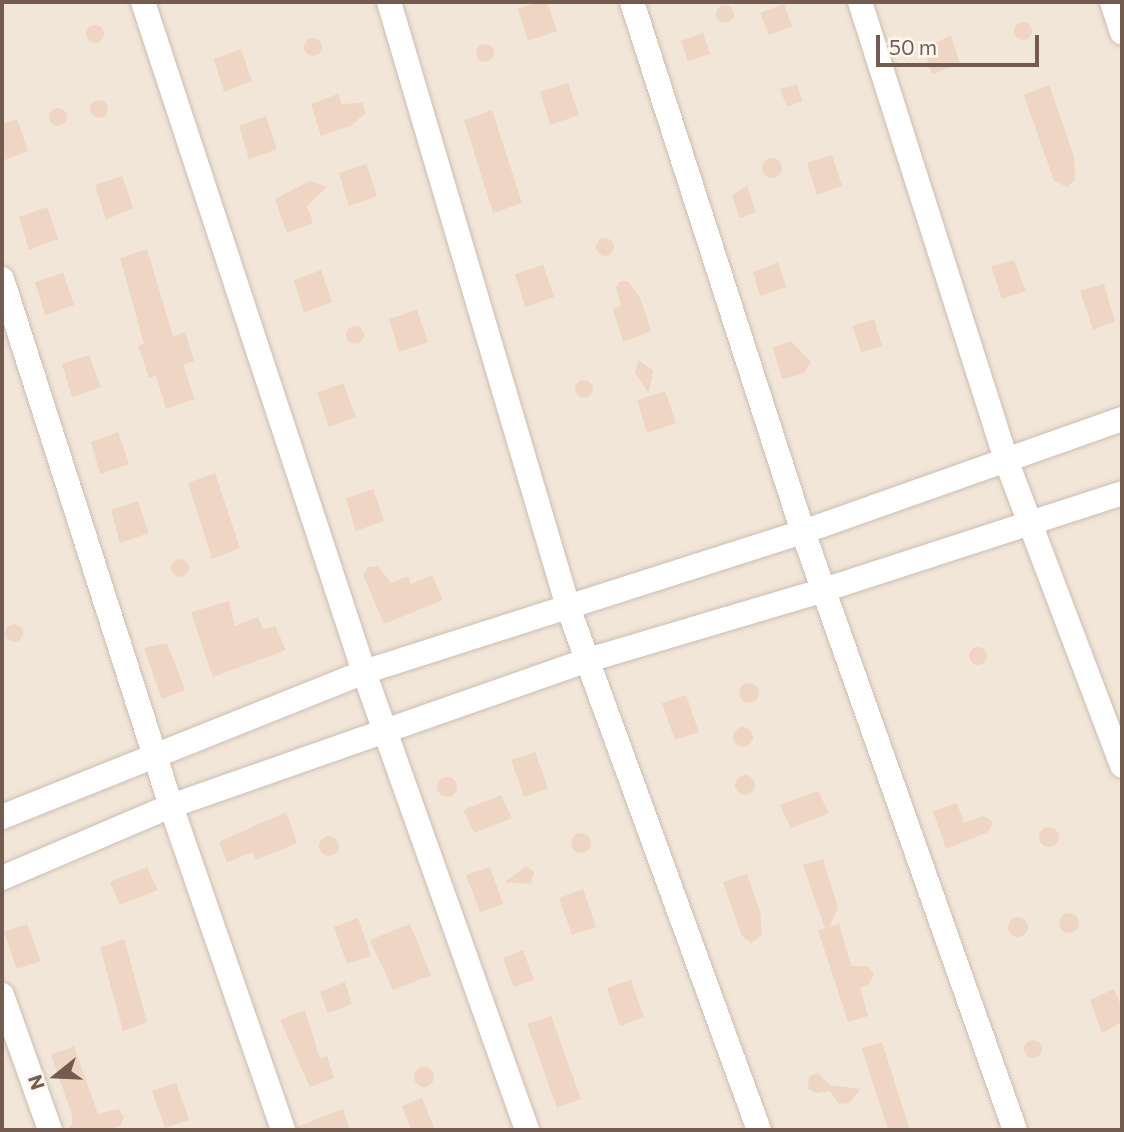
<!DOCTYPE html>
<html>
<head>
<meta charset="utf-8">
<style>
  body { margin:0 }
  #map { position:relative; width:1124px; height:1132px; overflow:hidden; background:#fbf4ea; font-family:Commissioner,sans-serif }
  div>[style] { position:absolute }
  .residential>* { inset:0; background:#f2e6d9 }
  .building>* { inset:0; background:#eed5c4 }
  .round { border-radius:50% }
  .roads { filter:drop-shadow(0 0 2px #ccbdb0) drop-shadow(0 0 2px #ccbdb0) }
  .street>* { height:24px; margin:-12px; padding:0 12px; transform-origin:12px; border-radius:12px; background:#fff }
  span { translate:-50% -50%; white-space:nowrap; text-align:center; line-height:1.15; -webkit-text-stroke:5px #fef8f0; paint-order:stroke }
  .frame { position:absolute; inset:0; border:4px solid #735c4f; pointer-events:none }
  .north { position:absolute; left:21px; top:1041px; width:70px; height:70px; -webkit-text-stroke:5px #fef8f0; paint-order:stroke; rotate:252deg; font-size:19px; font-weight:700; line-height:28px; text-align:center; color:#735c4f }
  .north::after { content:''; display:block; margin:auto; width:24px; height:32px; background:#735c4f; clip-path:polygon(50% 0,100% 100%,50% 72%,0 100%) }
  .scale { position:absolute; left:876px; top:35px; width:163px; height:32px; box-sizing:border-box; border:4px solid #735c4f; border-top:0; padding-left:9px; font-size:21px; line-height:24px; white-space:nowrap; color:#735c4f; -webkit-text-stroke:5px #fef8f0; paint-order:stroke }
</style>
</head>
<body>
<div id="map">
  <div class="residential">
    <i style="clip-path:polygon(2px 2px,1122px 2px,1122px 1130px,2px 1130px)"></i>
  </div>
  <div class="building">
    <i style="clip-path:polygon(538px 2px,547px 2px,557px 31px,528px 41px,518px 9px)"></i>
    <i style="clip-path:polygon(784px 4px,792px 26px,769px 35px,760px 13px)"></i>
    <i class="round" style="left:716px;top:5px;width:18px;height:18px"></i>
    <i class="round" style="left:1014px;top:22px;width:18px;height:18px"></i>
    <i class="round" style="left:86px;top:25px;width:18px;height:18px"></i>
    <i style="clip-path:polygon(703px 33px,710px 54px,688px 61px,681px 41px)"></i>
    <i style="clip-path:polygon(951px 35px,960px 64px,932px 74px,924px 49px)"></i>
    <i class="round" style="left:304px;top:38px;width:18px;height:18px"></i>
    <i class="round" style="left:476px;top:44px;width:18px;height:18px"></i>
    <i style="clip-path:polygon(241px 49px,252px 81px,224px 92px,214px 59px)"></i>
    <i style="clip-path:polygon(568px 83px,579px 115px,550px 125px,540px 92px)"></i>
    <i style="clip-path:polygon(797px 84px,802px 101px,787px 107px,780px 89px)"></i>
    <i style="clip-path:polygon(1049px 85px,1074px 156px,1075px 180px,1067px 187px,1054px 181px,1024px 95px)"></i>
    <i style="clip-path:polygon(338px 94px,342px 104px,363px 103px,365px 114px,350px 126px,321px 136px,311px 104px)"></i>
    <i class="round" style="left:90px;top:100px;width:18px;height:18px"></i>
    <i class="round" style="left:49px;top:108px;width:18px;height:18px"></i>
    <i style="clip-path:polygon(492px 110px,522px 203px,493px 213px,464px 120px)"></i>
    <i style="clip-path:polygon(266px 116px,277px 149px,249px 159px,239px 126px)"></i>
    <i style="clip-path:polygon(17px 119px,28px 151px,2px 161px,2px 124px)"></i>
    <i style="clip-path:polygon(832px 155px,842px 186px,817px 195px,807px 163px)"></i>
    <i class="round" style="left:762px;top:158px;width:20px;height:20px"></i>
    <i style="clip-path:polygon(366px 164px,377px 196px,349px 206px,339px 173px)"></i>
    <i style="clip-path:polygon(122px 176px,133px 208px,106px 220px,95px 185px)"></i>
    <i style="clip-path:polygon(310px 181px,327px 187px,307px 206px,313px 223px,287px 233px,275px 199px)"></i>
    <i style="clip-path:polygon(747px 186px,756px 212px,740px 218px,732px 195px)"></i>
    <i style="clip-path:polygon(47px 207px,58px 239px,29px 250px,19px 217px)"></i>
    <i class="round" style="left:596px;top:238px;width:18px;height:18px"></i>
    <i style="clip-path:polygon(147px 249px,173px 336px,185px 332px,194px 361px,183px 365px,195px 399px,166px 409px,156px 375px,149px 378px,138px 345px,144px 344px,120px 258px)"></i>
    <i style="clip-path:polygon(1014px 260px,1026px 291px,1002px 299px,991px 266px)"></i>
    <i style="clip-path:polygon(778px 262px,786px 287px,760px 296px,753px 272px)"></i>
    <i style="clip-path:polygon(543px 265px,554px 297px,525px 307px,515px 274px)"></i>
    <i style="clip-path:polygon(321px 270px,332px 302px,304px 313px,294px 280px)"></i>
    <i style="clip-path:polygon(63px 273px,74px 305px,45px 315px,35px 282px)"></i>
    <i style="clip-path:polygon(621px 281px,629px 282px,640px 298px,651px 331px,623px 342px,613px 309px,621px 306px,616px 287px)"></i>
    <i style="clip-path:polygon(1104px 284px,1115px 321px,1093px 330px,1080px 291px)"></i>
    <i style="clip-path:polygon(417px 310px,428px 342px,399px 352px,389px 319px)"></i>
    <i style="clip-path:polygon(874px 319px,882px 346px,861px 352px,852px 326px)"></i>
    <i class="round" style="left:346px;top:326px;width:18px;height:18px"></i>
    <i style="clip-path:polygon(791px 341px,811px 362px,803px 374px,782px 379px,773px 348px)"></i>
    <i style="clip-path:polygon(89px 355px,101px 387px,72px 397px,62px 364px)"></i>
    <i style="clip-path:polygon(638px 360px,653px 370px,649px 393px,635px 373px)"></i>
    <i class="round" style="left:575px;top:380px;width:18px;height:18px"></i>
    <i style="clip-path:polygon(343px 383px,356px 417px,329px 427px,317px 393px)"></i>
    <i style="clip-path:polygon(665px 391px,676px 423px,647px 433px,637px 400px)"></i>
    <i style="clip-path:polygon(118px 432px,129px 464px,100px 474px,91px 442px)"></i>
    <i style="clip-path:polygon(215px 473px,240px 548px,212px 559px,188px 483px)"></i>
    <i style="clip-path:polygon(373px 489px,384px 521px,356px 531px,346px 498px)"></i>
    <i style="clip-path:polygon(138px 501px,149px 533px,120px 543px,111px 510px)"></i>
    <i class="round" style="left:171px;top:559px;width:18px;height:18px"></i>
    <i style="clip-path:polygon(378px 566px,391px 583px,408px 576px,411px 584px,432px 575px,443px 600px,384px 624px,363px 575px,368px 567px)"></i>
    <i style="clip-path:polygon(229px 601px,235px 626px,258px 617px,263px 629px,275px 626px,286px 650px,213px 677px,191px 612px)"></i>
    <i class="round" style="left:5px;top:624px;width:18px;height:18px"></i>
    <i style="clip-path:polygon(167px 643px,185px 690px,162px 699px,144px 648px)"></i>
    <i class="round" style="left:969px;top:647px;width:18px;height:18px"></i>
    <i class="round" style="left:739px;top:683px;width:20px;height:20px"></i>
    <i style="clip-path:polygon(686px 695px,699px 732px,675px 740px,662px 703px)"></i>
    <i class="round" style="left:733px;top:727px;width:20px;height:20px"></i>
    <i style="clip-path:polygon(535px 752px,548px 789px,524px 797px,511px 760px)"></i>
    <i class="round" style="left:735px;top:775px;width:20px;height:20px"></i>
    <i class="round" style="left:437px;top:777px;width:20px;height:20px"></i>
    <i style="clip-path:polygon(818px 791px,829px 813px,791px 828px,780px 805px)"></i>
    <i style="clip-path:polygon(501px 795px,512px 818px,474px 833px,463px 810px)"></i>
    <i style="clip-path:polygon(957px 803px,964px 823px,984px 816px,993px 822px,988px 832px,946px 849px,933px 811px)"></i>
    <i style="clip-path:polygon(286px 812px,297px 843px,256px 860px,253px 852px,227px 862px,219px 842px)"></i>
    <i class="round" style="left:1039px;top:827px;width:20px;height:20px"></i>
    <i class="round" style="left:571px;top:833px;width:20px;height:20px"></i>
    <i class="round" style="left:319px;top:836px;width:20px;height:20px"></i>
    <i style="clip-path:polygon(823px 859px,838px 908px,829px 927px,839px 924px,851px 966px,868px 966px,874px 974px,870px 983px,860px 988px,868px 1016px,848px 1022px,818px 930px,825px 928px,803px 865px)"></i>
    <i style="clip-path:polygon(526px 866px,534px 872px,531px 884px,505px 882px)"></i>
    <i style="clip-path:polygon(147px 867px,158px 890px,120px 905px,110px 882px)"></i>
    <i style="clip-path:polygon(490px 867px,503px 904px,480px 912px,466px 875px)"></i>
    <i style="clip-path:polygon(747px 874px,760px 911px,762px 935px,751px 943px,742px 936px,723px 882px)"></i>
    <i style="clip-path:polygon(583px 889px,596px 927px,572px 935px,559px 898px)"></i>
    <i class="round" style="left:1059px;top:913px;width:20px;height:20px"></i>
    <i class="round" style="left:1008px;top:917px;width:20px;height:20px"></i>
    <i style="clip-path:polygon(358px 918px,371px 956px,347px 964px,334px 927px)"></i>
    <i style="clip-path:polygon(27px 924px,41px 961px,17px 969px,4px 932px)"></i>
    <i style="clip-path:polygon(410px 924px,431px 975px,393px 990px,370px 940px)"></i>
    <i style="clip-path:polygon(124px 939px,147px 1022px,123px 1031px,100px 947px)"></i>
    <i style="clip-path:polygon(523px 950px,534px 980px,514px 987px,503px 958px)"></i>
    <i style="clip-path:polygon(631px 980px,644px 1017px,620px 1026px,607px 988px)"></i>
    <i style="clip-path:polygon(345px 982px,352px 1004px,328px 1013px,320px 992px)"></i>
    <i style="clip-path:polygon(1114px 989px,1122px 1008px,1122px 1022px,1102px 1033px,1090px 1000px)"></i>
    <i style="clip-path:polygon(305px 1010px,320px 1059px,327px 1056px,334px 1078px,310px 1087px,280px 1020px)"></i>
    <i style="clip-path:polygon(551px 1016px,581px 1099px,557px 1108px,527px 1024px)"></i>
    <i class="round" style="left:1024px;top:1040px;width:18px;height:18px"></i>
    <i style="clip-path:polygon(882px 1042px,894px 1080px,910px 1130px,888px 1130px,871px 1078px,862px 1048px)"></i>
    <i style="clip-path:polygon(74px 1046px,98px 1114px,119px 1109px,124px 1117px,120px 1126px,110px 1130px,65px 1130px,72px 1124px,72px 1115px,51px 1055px)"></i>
    <i class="round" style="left:414px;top:1067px;width:20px;height:20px"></i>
    <i style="clip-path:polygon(818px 1073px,830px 1085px,861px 1089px,849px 1103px,839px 1104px,830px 1091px,816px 1093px,808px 1089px,809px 1077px)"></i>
    <i style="clip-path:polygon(176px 1083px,189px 1120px,165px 1128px,152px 1091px)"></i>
    <i style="clip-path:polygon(422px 1098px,435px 1130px,411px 1130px,402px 1106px)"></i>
    <i style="clip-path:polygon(343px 1109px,350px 1130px,298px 1130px,297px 1127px)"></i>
  </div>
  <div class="roads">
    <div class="street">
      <i style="left:143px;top:2px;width:706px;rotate:71.74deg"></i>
      <i style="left:364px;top:672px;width:486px;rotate:70.4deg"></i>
      <i style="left:389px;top:2px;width:634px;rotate:73.51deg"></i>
      <i style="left:569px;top:610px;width:554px;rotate:69.93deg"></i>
      <i style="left:632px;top:2px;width:557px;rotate:72.12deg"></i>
      <i style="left:803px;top:532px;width:634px;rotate:70.48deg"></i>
      <i style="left:860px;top:2px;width:481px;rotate:72.3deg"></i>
      <i style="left:1006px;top:460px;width:327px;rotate:69.2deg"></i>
      <i style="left:1112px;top:2px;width:32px;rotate:72deg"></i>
      <i style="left:2px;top:279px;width:553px;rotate:72.22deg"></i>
      <i style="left:171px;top:806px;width:343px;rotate:70.9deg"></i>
      <i style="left:2px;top:817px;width:390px;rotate:-21.8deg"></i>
      <i style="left:364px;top:672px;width:461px;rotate:-17.7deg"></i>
      <i style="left:803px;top:532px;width:338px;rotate:-19.5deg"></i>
      <i style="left:2px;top:878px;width:184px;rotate:-23.1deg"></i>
      <i style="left:171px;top:806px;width:442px;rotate:-19.3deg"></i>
      <i style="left:588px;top:660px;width:246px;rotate:-16.5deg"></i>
      <i style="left:824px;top:590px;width:313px;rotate:-18deg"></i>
      <i style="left:2px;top:995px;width:143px;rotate:70.4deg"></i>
    </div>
  </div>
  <div class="frame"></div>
  <div class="north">N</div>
  <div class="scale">50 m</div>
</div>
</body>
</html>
